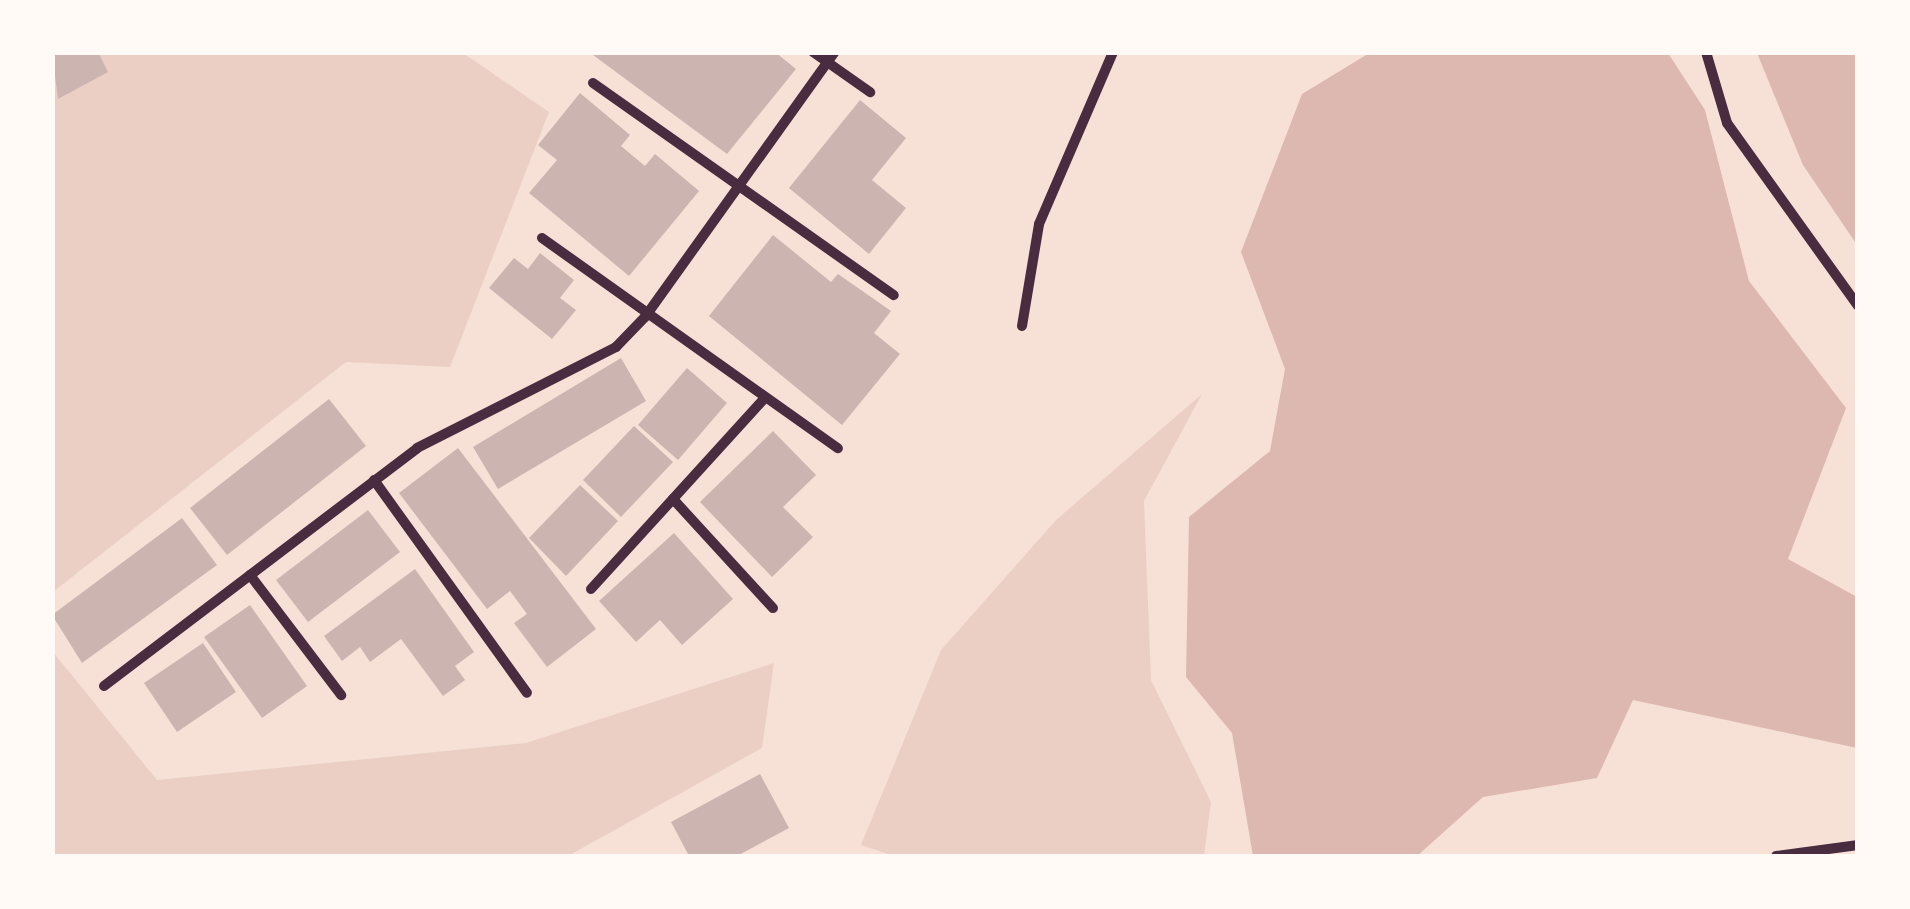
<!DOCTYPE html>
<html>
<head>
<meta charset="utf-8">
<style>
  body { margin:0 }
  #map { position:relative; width:1910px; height:909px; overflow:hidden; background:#f7e1d7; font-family:Overpass,sans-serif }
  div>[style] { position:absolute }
  .green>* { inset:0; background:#ebcfc5 }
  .water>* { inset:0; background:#dcb8b0 }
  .building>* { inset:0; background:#ccb4b1 }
  .minor>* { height:10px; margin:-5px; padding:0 5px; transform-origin:5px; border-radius:5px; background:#4a2c40 }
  span { translate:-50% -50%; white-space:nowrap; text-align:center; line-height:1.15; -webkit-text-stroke:8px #fffaf5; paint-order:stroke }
  .frame { position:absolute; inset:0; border:55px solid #fffaf5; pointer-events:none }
</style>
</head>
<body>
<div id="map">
  <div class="green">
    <i style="clip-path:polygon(53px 53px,463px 53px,549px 112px,450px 367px,346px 362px,53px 592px)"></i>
    <i style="clip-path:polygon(1202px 394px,1144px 501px,1151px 680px,1211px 802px,1204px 856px,894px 856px,861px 845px,941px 650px,1056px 520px)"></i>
    <i style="clip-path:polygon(53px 652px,157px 780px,526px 743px,774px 663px,762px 748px,568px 856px,53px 856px)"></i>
  </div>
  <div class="water">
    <i style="clip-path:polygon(1371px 52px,1668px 53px,1705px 110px,1749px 281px,1846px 408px,1788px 559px,1857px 597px,1857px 748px,1633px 700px,1597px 778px,1483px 797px,1417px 856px,1253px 856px,1232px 733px,1186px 677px,1189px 517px,1270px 451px,1285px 369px,1241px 252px,1302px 94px)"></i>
    <i style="clip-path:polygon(1757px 53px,1857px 53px,1857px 245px,1803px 165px)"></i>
  </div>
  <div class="building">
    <i style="clip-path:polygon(52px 52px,98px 52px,108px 72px,58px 99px)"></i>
    <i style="clip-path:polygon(775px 52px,796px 69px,727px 154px,593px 55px)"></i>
    <i style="clip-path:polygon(580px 93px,630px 135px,621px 146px,645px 166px,655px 154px,699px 191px,629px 276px,529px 193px,557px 160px,538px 145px)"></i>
    <i style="clip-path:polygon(860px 100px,906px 138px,872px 180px,906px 208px,869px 254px,789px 188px)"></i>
    <i style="clip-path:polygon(773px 235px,831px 282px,838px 274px,891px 311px,874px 333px,900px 354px,842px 425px,709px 316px)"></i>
    <i style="clip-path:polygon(540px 253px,574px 280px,560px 298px,576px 310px,552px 339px,489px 288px,514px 258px,528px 269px)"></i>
    <i style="clip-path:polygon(621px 358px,646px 401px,498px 489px,473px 447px)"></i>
    <i style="clip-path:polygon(687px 368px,727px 403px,678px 460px,638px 425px)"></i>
    <i style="clip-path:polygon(329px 399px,366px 446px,227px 555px,190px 508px)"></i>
    <i style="clip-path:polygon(634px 426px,673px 462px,621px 517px,583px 480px)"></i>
    <i style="clip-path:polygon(773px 431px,816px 475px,783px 507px,813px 537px,772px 577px,700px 502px)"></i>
    <i style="clip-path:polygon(458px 448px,596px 629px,547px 667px,514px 623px,527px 614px,510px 591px,487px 609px,399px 493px)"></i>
    <i style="clip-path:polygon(580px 485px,618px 521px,566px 576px,529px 538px)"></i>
    <i style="clip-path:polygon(368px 510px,400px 552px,308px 622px,276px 580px)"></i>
    <i style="clip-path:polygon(182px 518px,217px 565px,82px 663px,52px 615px)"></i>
    <i style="clip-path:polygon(674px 533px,733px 599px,682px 645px,660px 620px,636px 642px,599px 601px)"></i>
    <i style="clip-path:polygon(415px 569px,474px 652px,455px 666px,465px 680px,443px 696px,401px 639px,370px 662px,360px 647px,342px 661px,324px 636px)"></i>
    <i style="clip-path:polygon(250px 605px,307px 686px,262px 718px,204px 637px)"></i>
    <i style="clip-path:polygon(203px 643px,236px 692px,177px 732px,144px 683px)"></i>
    <i style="clip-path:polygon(760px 774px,789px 828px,737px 856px,689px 856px,671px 822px)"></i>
  </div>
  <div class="minor">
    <i style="left:813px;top:52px;width:70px;rotate:35.1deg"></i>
    <i style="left:1706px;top:52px;width:74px;rotate:73.5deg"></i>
    <i style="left:1727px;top:123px;width:225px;rotate:54.4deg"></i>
    <i style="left:593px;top:83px;width:368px;rotate:35.2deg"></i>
    <i style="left:542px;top:238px;width:363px;rotate:35.4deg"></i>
    <i style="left:1022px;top:326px;width:103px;rotate:-80.5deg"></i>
    <i style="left:1039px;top:224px;width:187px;rotate:-66.7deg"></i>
    <i style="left:374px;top:480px;width:262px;rotate:54.3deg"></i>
    <i style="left:673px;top:499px;width:148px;rotate:47.5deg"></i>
    <i style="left:250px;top:575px;width:151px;rotate:52.8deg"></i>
    <i style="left:591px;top:589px;width:258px;rotate:-47.7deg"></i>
    <i style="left:104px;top:686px;width:393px;rotate:-37.2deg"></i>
    <i style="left:417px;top:448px;width:223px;rotate:-26.9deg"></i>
    <i style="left:616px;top:347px;width:42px;rotate:-46deg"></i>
    <i style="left:645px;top:317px;width:326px;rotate:-54.4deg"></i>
    <i style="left:1776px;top:856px;width:83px;rotate:-7.6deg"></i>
  </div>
  <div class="frame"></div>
</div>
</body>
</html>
